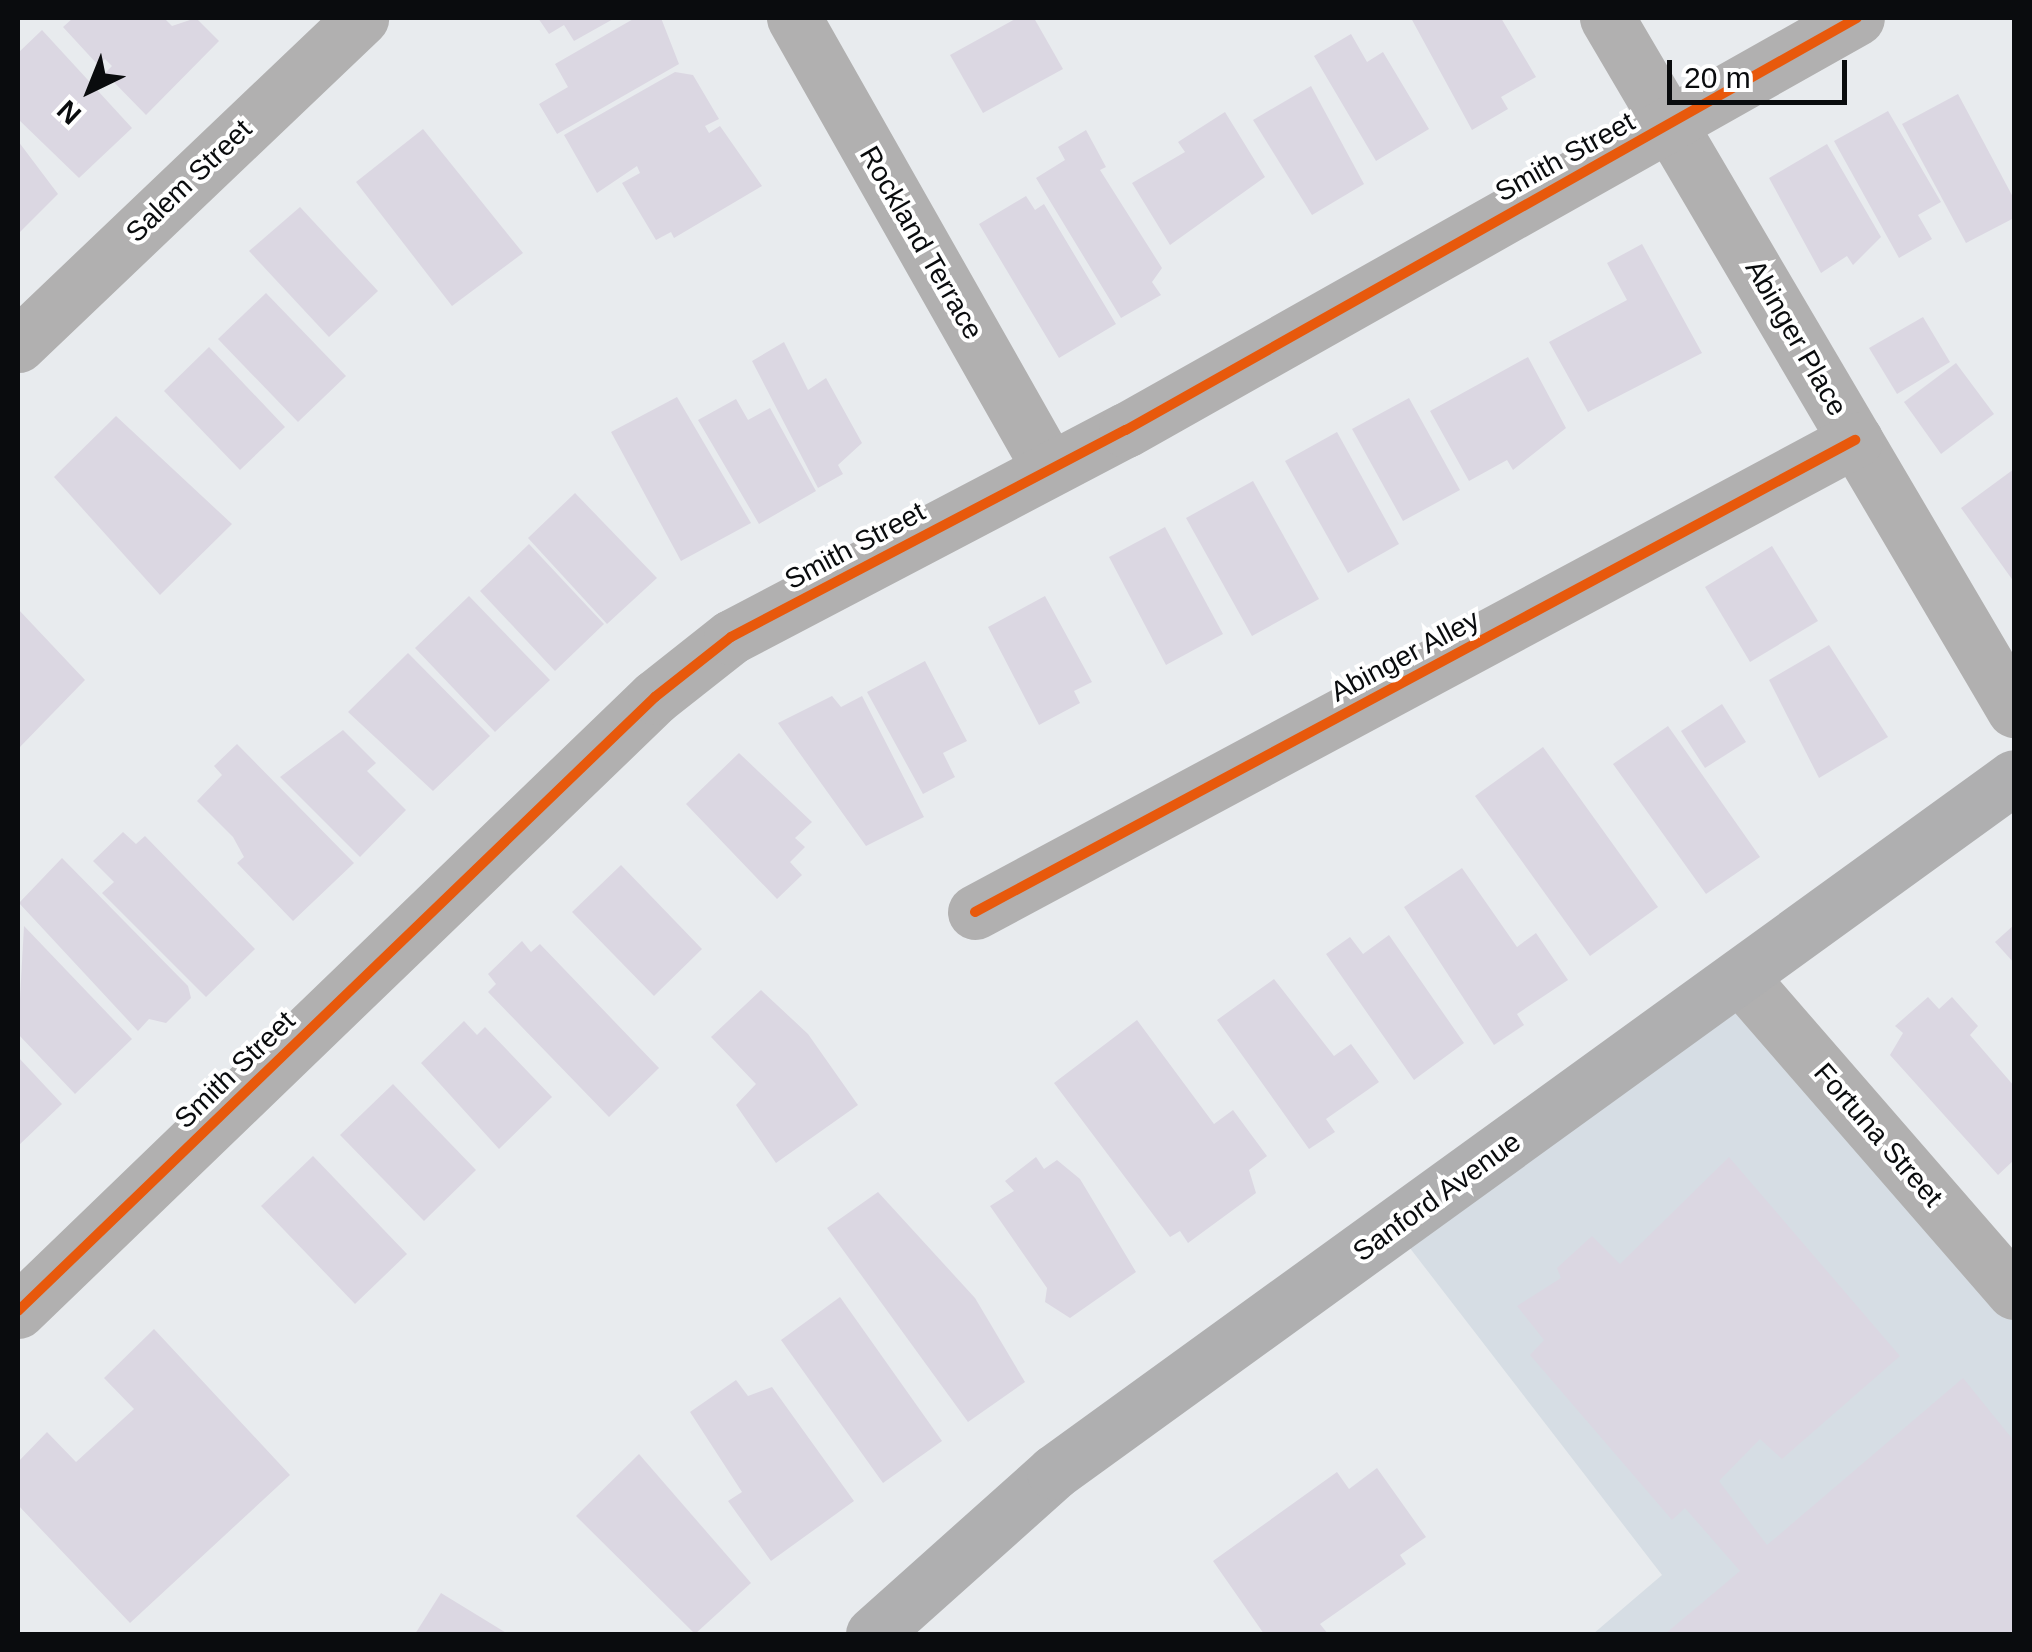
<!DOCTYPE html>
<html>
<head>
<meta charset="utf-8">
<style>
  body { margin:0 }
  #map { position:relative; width:2032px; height:1652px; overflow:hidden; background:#e8ebee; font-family:Arial,sans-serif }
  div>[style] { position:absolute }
  .built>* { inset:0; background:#d6dde4 }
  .building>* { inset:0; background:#dbd7e2 }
  .street>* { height:55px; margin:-27.5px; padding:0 27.5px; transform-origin:27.5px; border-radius:27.5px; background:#b1b0b0 }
  .secondary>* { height:55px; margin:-27.5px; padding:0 27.5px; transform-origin:27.5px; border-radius:27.5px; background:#afafb0 }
  .cycleway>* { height:10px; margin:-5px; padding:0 5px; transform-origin:5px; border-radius:5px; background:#e8590c }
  span { translate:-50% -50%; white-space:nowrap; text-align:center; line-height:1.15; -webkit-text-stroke:8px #fff; paint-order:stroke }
  .street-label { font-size:28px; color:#0a0c0e }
  .frame { position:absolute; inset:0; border:20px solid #0a0c0e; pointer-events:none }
  .north { position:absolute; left:40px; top:40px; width:100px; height:100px; -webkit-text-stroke:8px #fff; paint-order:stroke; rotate:223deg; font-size:28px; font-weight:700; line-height:40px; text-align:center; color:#0a0c0e }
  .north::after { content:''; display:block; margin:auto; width:35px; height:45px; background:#0a0c0e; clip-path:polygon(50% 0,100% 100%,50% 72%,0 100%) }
  .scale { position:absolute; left:1667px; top:60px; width:180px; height:45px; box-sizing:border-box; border:5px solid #0a0c0e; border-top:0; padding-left:12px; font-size:30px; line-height:35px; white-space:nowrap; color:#0a0c0e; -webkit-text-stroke:8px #fff; paint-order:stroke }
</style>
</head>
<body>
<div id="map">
  <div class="built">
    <i style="clip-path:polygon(1737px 991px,2014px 1307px,2014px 1634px,1593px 1634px,1662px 1575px,1396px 1230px)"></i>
  </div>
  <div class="building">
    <i style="clip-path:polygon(73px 18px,164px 18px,172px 26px,196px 18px,219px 41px,146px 115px,105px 73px,112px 66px,105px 59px,98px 65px,63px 27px)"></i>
    <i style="clip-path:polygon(538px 18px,615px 18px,574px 41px,564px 25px,549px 34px)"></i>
    <i style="clip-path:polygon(635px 18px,661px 18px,679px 64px,557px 134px,539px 104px,568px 87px,555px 64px)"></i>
    <i style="clip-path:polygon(1017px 18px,1034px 18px,1063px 69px,983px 113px,950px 55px)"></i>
    <i style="clip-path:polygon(1411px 18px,1501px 18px,1536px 77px,1501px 97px,1508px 109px,1472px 130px)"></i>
    <i style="clip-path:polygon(42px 30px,132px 128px,79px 178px,18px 119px,18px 53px)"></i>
    <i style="clip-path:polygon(1351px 34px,1367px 62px,1383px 52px,1429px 129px,1376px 161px,1314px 56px)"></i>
    <i style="clip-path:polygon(675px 72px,693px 75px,719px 119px,705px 126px,709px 133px,720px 126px,762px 186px,674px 238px,671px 232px,656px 240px,622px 183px,640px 173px,637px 166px,597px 193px,564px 135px)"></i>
    <i style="clip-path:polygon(1311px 86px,1364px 184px,1312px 215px,1253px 120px)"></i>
    <i style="clip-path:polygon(1958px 94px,2014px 199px,2014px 218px,1966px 243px,1902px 124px)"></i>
    <i style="clip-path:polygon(1888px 111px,1941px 202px,1918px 215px,1932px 239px,1899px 258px,1834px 141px)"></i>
    <i style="clip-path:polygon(1225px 112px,1265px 177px,1170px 245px,1132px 183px,1185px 152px,1178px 142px)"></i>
    <i style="clip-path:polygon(423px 129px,523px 253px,452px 306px,356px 182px)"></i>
    <i style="clip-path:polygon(1086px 130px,1106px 167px,1100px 170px,1162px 268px,1152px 282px,1161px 295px,1121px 318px,1036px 178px,1065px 160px,1058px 147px)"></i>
    <i style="clip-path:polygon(18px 141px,58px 194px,18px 234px)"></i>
    <i style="clip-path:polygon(1827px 144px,1881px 237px,1853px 265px,1847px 256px,1821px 273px,1769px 178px)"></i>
    <i style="clip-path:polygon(1026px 196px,1035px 210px,1044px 204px,1116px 324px,1059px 358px,979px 224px)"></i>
    <i style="clip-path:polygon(300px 207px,378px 291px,329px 337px,249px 251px)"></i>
    <i style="clip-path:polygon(1642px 244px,1702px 353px,1588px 412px,1549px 342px,1627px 300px,1607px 263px)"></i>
    <i style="clip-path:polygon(266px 293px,346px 376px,298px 422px,218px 339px)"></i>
    <i style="clip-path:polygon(1923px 317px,1950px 362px,1897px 394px,1869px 348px)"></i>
    <i style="clip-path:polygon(784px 342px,808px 390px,826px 378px,862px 443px,838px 465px,843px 474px,818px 488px,752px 361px)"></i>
    <i style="clip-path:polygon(209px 347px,285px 427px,240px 470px,164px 391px)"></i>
    <i style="clip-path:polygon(1528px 357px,1566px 428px,1513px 470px,1507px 460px,1469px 481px,1430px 411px)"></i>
    <i style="clip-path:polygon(1956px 363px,1994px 414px,1941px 454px,1904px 402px)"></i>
    <i style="clip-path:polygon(677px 397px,751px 523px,681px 561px,611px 432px)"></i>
    <i style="clip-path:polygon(1409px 398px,1460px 490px,1403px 521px,1352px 429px)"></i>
    <i style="clip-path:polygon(736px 399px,748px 420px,770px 408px,816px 491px,759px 524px,698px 420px)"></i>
    <i style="clip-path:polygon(116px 416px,232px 524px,160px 595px,54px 477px)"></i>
    <i style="clip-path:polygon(1337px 432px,1399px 544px,1348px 573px,1285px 461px)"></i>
    <i style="clip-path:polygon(2014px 469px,2014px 582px,1961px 508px)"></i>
    <i style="clip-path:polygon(1253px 481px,1319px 599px,1252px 636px,1186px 518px)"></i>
    <i style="clip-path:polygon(575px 493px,657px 578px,607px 624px,528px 538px)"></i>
    <i style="clip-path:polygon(1165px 527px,1223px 634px,1166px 665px,1109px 557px)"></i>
    <i style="clip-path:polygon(529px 544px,604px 624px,555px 671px,480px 591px)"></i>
    <i style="clip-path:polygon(1772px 546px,1818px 621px,1750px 662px,1705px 587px)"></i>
    <i style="clip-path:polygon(469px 596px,550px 680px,495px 732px,415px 648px)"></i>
    <i style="clip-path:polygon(1045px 596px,1092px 682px,1074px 691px,1080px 703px,1039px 725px,988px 627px)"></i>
    <i style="clip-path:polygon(18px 609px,85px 680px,18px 749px)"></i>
    <i style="clip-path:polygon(1829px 645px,1888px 737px,1819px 778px,1769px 680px)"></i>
    <i style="clip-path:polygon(408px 653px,490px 736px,433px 791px,348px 712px)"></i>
    <i style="clip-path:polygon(925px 661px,967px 741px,943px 753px,955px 777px,923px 794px,867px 692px)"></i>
    <i style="clip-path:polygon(832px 696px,841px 707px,862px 696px,924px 817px,866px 846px,778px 723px)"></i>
    <i style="clip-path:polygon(1722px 704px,1746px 742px,1705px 768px,1681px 731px)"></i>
    <i style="clip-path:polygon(1668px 726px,1760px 857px,1706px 894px,1613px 764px)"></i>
    <i style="clip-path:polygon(343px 730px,376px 763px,367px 771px,406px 810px,360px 857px,280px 777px)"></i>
    <i style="clip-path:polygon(237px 744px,354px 863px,293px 921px,237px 863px,244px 857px,233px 837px,197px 801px,222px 775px,214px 766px)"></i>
    <i style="clip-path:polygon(1543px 747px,1658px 907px,1590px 956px,1475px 796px)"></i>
    <i style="clip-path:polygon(739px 753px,812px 822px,795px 838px,805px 847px,790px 862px,802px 875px,777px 899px,686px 804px)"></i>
    <i style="clip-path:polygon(123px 832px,136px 844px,145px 836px,255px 949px,206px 997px,102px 893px,114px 882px,93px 861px)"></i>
    <i style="clip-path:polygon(62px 858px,188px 986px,191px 998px,166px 1023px,149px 1019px,138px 1031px,19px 903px)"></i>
    <i style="clip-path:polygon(621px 865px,702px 949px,654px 996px,572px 912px)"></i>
    <i style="clip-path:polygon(1462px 868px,1517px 947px,1536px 933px,1568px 980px,1517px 1014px,1524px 1025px,1494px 1045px,1404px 907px)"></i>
    <i style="clip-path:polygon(2014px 925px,2014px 963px,1995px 942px)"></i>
    <i style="clip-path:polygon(24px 926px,132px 1039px,75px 1094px,18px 1034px)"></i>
    <i style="clip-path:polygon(1389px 935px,1464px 1043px,1414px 1080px,1326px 954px,1350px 937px,1363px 954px)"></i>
    <i style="clip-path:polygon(522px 941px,531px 952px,540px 944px,659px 1068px,609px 1117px,488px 992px,496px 984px,488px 974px)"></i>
    <i style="clip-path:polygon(1274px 979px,1334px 1056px,1351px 1044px,1379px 1082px,1326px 1119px,1335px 1132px,1309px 1149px,1217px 1020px)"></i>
    <i style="clip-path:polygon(761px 990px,808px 1034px,858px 1105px,776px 1163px,736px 1105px,756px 1084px,711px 1037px)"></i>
    <i style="clip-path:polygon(1928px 997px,1939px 1009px,1952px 997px,1978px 1026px,1970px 1035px,2014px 1086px,2014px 1160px,1998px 1175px,1890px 1055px,1903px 1033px,1895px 1026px)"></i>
    <i style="clip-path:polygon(1137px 1020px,1214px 1124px,1233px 1110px,1267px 1156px,1249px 1170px,1256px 1193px,1188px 1243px,1180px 1231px,1170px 1237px,1054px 1083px)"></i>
    <i style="clip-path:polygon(464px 1021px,477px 1035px,485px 1027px,552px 1097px,499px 1149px,421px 1063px)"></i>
    <i style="clip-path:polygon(18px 1057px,62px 1104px,18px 1146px)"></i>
    <i style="clip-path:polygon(393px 1084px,476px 1170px,424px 1221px,340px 1135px)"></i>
    <i style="clip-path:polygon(313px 1156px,407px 1254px,355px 1304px,261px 1206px)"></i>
    <i style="clip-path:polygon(1036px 1157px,1044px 1169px,1057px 1160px,1080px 1179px,1136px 1272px,1070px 1318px,1045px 1302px,1047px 1288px,990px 1206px,1014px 1191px,1005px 1181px)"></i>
    <i style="clip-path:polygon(1729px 1157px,1900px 1356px,1782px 1459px,1760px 1439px,1719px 1481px,1767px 1545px,1963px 1378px,2014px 1441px,2014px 1634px,1665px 1634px,1740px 1571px,1685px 1508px,1672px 1520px,1530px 1355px,1544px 1340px,1517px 1306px,1561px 1278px,1557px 1268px,1592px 1236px,1620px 1264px)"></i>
    <i style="clip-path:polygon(878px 1192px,975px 1298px,1025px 1382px,968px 1422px,827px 1228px)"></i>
    <i style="clip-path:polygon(840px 1297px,942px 1441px,883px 1483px,781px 1340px)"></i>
    <i style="clip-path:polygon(154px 1329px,290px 1475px,130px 1623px,18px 1505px,18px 1462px,47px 1432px,76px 1462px,134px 1409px,104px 1378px)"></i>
    <i style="clip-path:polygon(736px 1380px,748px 1396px,772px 1387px,854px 1501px,771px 1561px,728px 1501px,742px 1492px,690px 1412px)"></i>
    <i style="clip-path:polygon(639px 1454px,751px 1583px,695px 1634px,576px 1516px)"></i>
    <i style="clip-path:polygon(1377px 1468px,1426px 1537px,1400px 1555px,1406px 1564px,1320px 1624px,1328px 1634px,1264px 1634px,1213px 1561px,1337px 1472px,1349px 1489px)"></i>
    <i style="clip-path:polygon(441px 1593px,508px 1634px,415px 1634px)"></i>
  </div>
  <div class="street">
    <i style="left:794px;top:18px;width:517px;rotate:60.46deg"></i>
    <i style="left:1607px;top:18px;width:803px;rotate:59.54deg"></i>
    <i style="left:18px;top:345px;width:474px;rotate:-43.6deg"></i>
    <i style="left:975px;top:912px;width:999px;rotate:-28.21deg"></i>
    <i style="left:1741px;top:978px;width:416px;rotate:49deg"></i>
    <i style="left:18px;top:1311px;width:885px;rotate:-43.95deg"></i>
    <i style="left:655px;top:697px;width:97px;rotate:-38.3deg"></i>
    <i style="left:731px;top:637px;width:446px;rotate:-27.7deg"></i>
    <i style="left:1126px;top:430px;width:839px;rotate:-29.41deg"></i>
  </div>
  <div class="secondary">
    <i style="left:873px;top:1634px;width:243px;rotate:-41.8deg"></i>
    <i style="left:1054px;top:1472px;width:1185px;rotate:-35.9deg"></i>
  </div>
  <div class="cycleway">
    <i style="left:975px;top:912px;width:999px;rotate:-28.21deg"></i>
    <i style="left:18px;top:1311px;width:885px;rotate:-43.95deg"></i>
    <i style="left:655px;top:697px;width:97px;rotate:-38.3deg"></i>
    <i style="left:731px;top:637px;width:446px;rotate:-27.7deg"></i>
    <i style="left:1126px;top:430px;width:839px;rotate:-29.41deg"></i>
  </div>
  <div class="street-label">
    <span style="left:1565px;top:157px;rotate:-29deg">Smith Street</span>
    <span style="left:189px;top:181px;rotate:-44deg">Salem Street</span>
    <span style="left:921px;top:243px;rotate:60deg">Rockland Terrace</span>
    <span style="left:1796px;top:338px;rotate:60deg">Abinger Place</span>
    <span style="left:855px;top:546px;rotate:-28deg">Smith Street</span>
    <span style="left:1405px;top:656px;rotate:-28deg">Abinger Alley</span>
    <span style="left:235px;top:1070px;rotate:-44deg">Smith Street</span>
    <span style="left:1878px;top:1135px;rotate:49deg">Fortuna Street</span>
    <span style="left:1437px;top:1197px;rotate:-36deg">Sanford Avenue</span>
  </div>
  <div class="frame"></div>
  <div class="north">N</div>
  <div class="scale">20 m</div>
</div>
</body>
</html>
